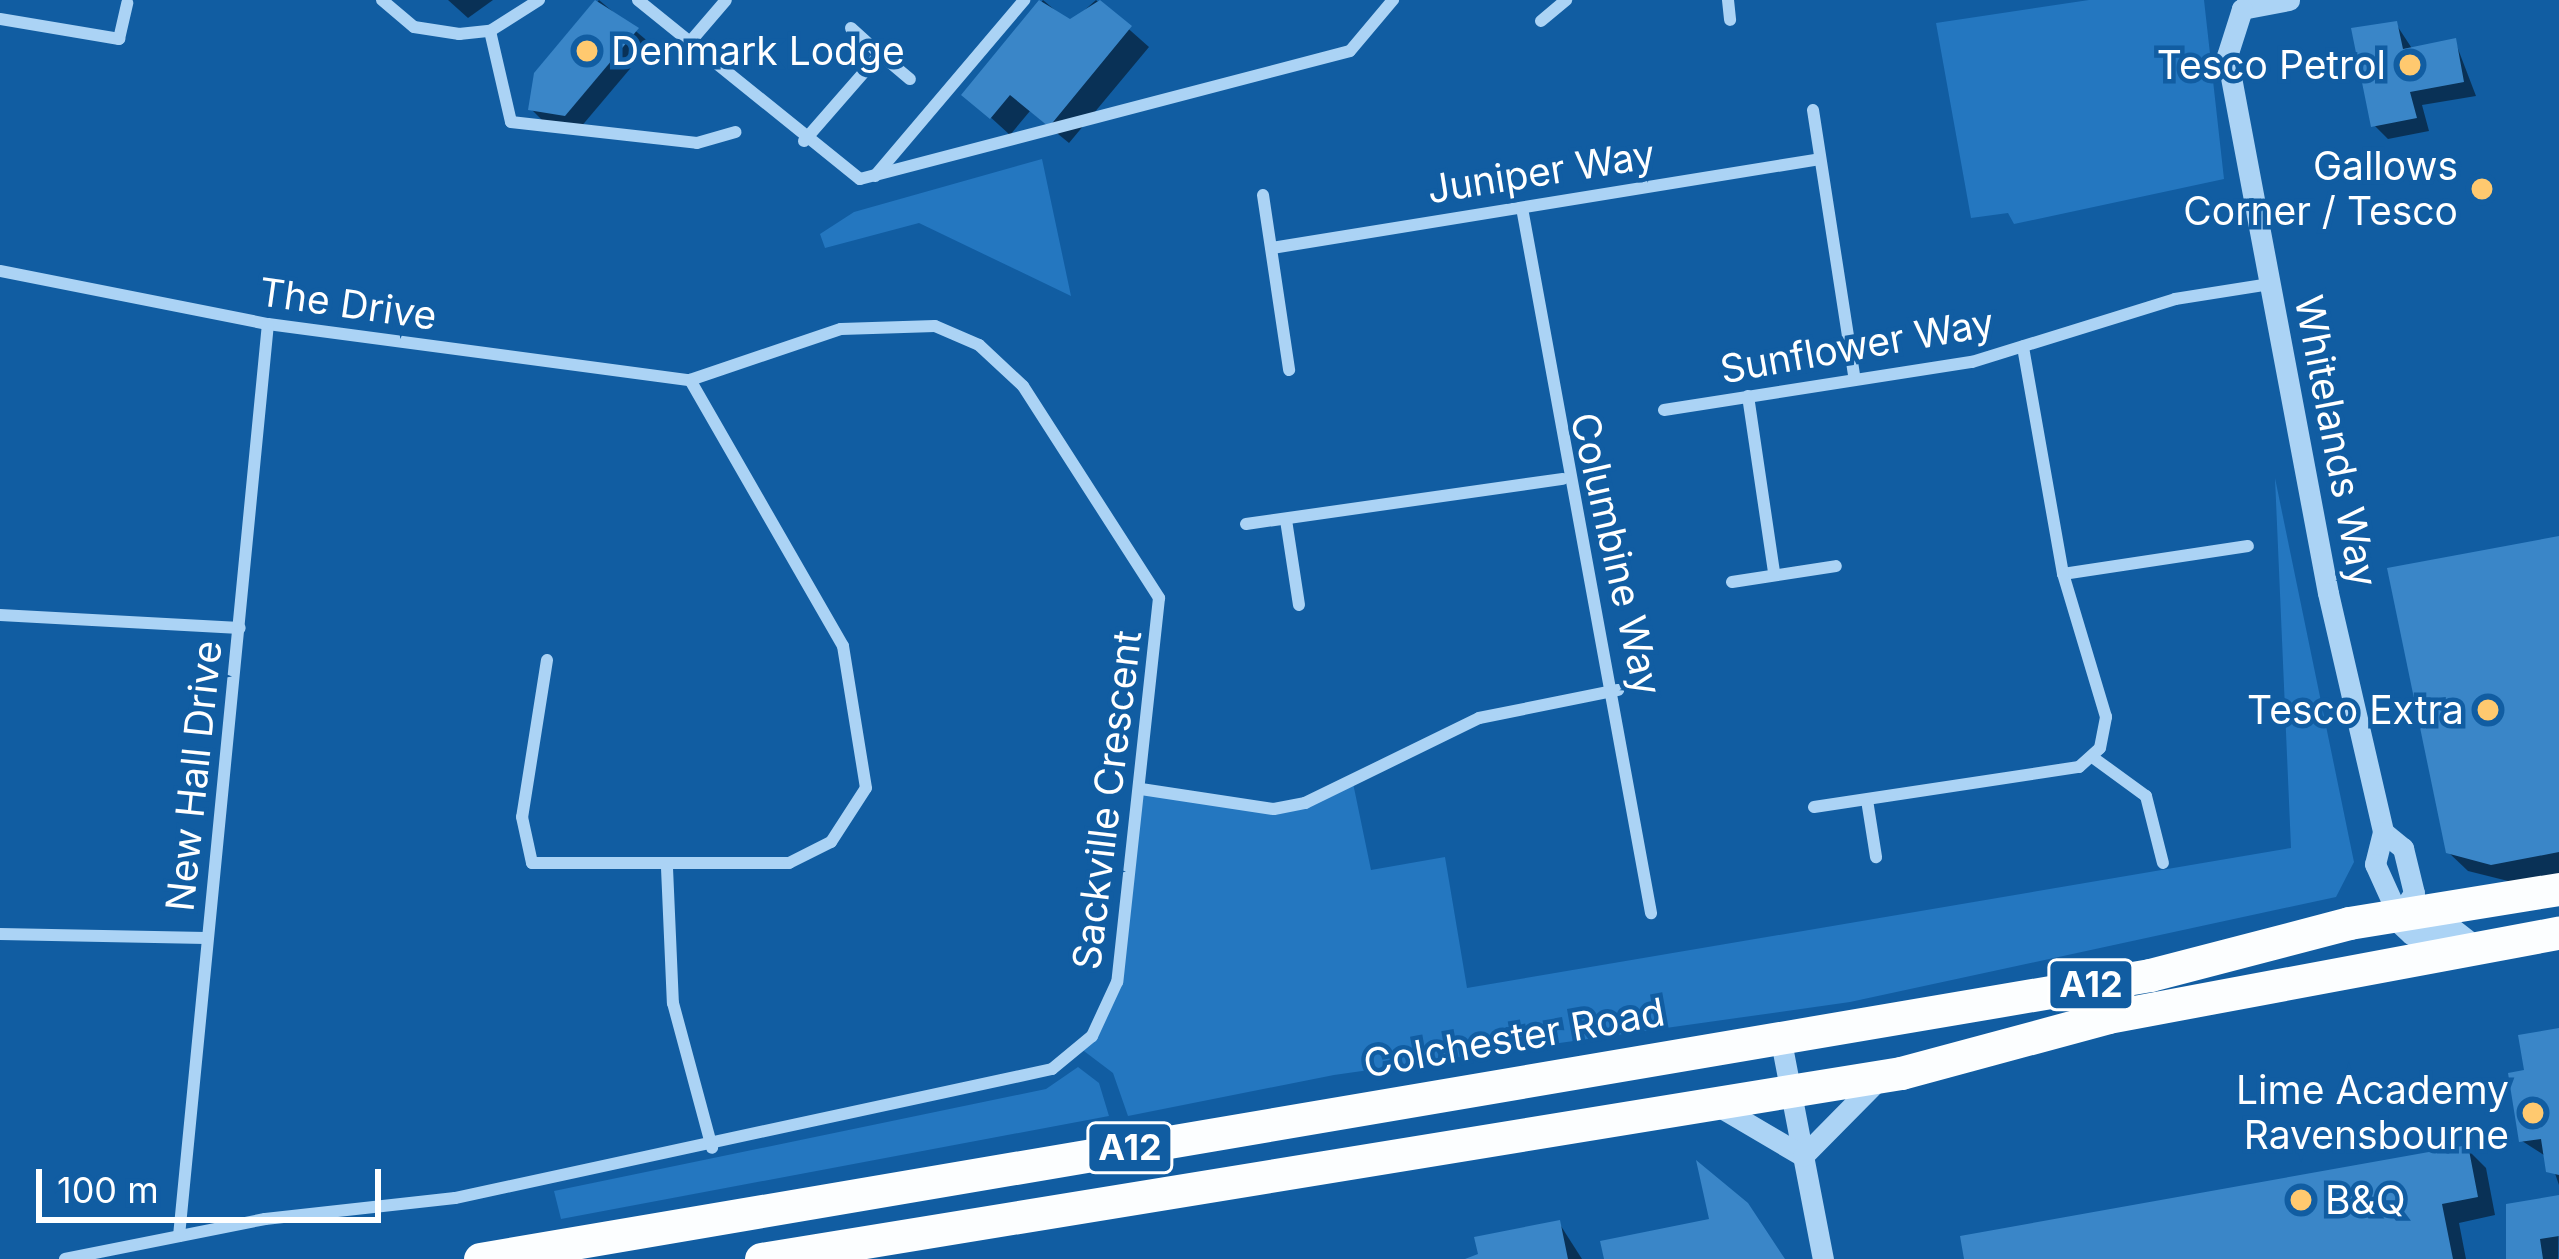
<!DOCTYPE html>
<html>
<head>
<meta charset="utf-8">
<style>
  body { margin:0 }
  #map { position:relative; width:2559px; height:1259px; overflow:hidden; background:#115da2; font-family:Inter,sans-serif }
  div>[style] { position:absolute }
  .green>* { inset:0; background:#2477c0 }
  .shadow>* { inset:0; background:#0007 }
  .building>* { inset:0; background:#3a86c8 }
  .minor>* { height:12px; margin:-6px; padding:0 6px; transform-origin:6px; border-radius:6px; background:#abd3f5 }
  .tertiary>* { height:21px; margin:-10.5px; padding:0 10.5px; transform-origin:10.5px; border-radius:10.5px; background:#abd3f5 }
  .trunk>* { height:33px; margin:-16.5px; padding:0 16.5px; transform-origin:16.5px; border-radius:16.5px; background:#fcfeff }
  .dots>* { width:33px; height:33px; translate:-50% -50%; box-sizing:border-box; border:6px solid #115da2; border-radius:50% }
  span { translate:-50% -50%; white-space:nowrap; text-align:center; line-height:1.15; -webkit-text-stroke:9px #115da2; paint-order:stroke }
  .shield-label span { padding:3px 9px; background:#115da2; border:3px solid; border-radius:9px; -webkit-text-stroke-width:0 }
  .shield-label { font-size:36px; color:#fff; font-weight:700 }
  .poi-label { font-size:39px; color:#fff }
  .left { translate:0 -50%; text-align:left }
  .right { translate:-100% -50%; text-align:right }
  .street-label { font-size:39px; color:#fff }
  .scale { position:absolute; left:36px; top:1169px; width:345px; height:54px; box-sizing:border-box; border:6px solid #fff; border-top:0; padding-left:15px; font-size:36px; line-height:42px; white-space:nowrap; color:#fff; -webkit-text-stroke:9px #115da2; paint-order:stroke }
</style>
</head>
<body>
<div id="map">
  <div class="green">
    <i style="clip-path:polygon(2089px 0,2204px 0,2224px 179px,2014px 224px,2008px 213px,1971px 218px,1936px 23px)"></i>
    <i style="clip-path:polygon(1042px 159px,1071px 296px,919px 223px,825px 248px,820px 234px,854px 212px)"></i>
    <i style="clip-path:polygon(2275px 478px,2354px 862px,2336px 897px,1850px 1002px,1334px 1075px,1128px 1116px,1113px 1073px,1080px 1048px,1108px 1012px,1141px 789px,1274px 809px,1353px 783px,1371px 870px,1445px 857px,1467px 988px,2291px 848px)"></i>
    <i style="clip-path:polygon(1078px 1067px,1099px 1083px,1109px 1116px,561px 1219px,554px 1191px,1046px 1089px)"></i>
  </div>
  <div class="shadow">
    <i style="clip-path:polygon(448px 0,493px 0,468px 18px)"></i>
    <i style="clip-path:polygon(599px 0,651px 44px,580px 128px,545px 123px,531px 109px,536px 74px)"></i>
    <i style="clip-path:polygon(1043px 0,1070px 23px,1096px 0,1149px 47px,1069px 143px,1030px 111px,1010px 135px,965px 94px)"></i>
    <i style="clip-path:polygon(2396px 24px,2413px 50px,2455px 41px,2476px 96px,2422px 105px,2429px 131px,2388px 139px,2374px 125px)"></i>
    <i style="clip-path:polygon(2559px 539px,2559px 874px,2512px 882px,2468px 871px,2448px 852px)"></i>
    <i style="clip-path:polygon(2559px 1031px,2559px 1185px,2550px 1159px,2522px 1141px,2527px 1073px)"></i>
    <i style="clip-path:polygon(2467px 1149px,2486px 1168px,2495px 1215px,2459px 1223px,2466px 1259px,1967px 1259px)"></i>
    <i style="clip-path:polygon(2559px 1198px,2558px 1259px,2509px 1259px)"></i>
    <i style="clip-path:polygon(1559px 1223px,1582px 1259px,1469px 1259px)"></i>
  </div>
  <div class="building">
    <i style="clip-path:polygon(595px 0,639px 28px,565px 116px,528px 110px,534px 73px)"></i>
    <i style="clip-path:polygon(1039px 0,1070px 19px,1100px 0,1132px 26px,1049px 127px,1010px 95px,990px 119px,961px 95px)"></i>
    <i style="clip-path:polygon(2397px 21px,2403px 49px,2456px 38px,2464px 82px,2410px 92px,2417px 118px,2371px 127px,2351px 28px)"></i>
    <i style="clip-path:polygon(2559px 536px,2559px 852px,2491px 865px,2446px 853px,2387px 568px)"></i>
    <i style="clip-path:polygon(2559px 1028px,2559px 1175px,2546px 1172px,2541px 1139px,2519px 1142px,2508px 1073px,2524px 1070px,2518px 1035px)"></i>
    <i style="clip-path:polygon(2468px 1145px,2478px 1197px,2442px 1204px,2453px 1259px,1964px 1259px,1960px 1236px)"></i>
    <i style="clip-path:polygon(1696px 1160px,1748px 1203px,1785px 1259px,1604px 1259px,1600px 1241px,1709px 1219px)"></i>
    <i style="clip-path:polygon(2559px 1195px,2559px 1236px,2540px 1239px,2543px 1259px,2506px 1259px,2506px 1204px)"></i>
    <i style="clip-path:polygon(1560px 1220px,1568px 1259px,1465px 1259px,1478px 1254px,1474px 1237px)"></i>
  </div>
  <div class="minor">
    <i style="left:382px;top:0;width:42px;rotate:40.2deg"></i>
    <i style="left:414px;top:27px;width:46px;rotate:8.8deg"></i>
    <i style="left:459px;top:34px;width:31px;rotate:-6deg"></i>
    <i style="left:490px;top:31px;width:58px;rotate:-32.3deg"></i>
    <i style="left:638px;top:0;width:285px;rotate:38.9deg"></i>
    <i style="left:860px;top:179px;width:506px;rotate:-14.64deg"></i>
    <i style="left:1350px;top:51px;width:67px;rotate:-49.9deg"></i>
    <i style="left:1728px;top:0;width:20px;rotate:84deg"></i>
    <i style="left:0;top:19px;width:121px;rotate:9.5deg"></i>
    <i style="left:119px;top:39px;width:37px;rotate:-77deg"></i>
    <i style="left:1541px;top:21px;width:33px;rotate:-40deg"></i>
    <i style="left:851px;top:28px;width:39px;rotate:42deg"></i>
    <i style="left:490px;top:31px;width:93px;rotate:77deg"></i>
    <i style="left:511px;top:122px;width:187px;rotate:6.4deg"></i>
    <i style="left:697px;top:143px;width:40px;rotate:-16deg"></i>
    <i style="left:690px;top:42px;width:55px;rotate:-49.4deg"></i>
    <i style="left:1813px;top:110px;width:273px;rotate:81.2deg"></i>
    <i style="left:804px;top:141px;width:116px;rotate:-48.9deg"></i>
    <i style="left:880px;top:54px;width:39px;rotate:40deg"></i>
    <i style="left:875px;top:176px;width:231px;rotate:-49.7deg"></i>
    <i style="left:1263px;top:195px;width:177px;rotate:81.5deg"></i>
    <i style="left:1522px;top:208px;width:717px;rotate:79.63deg"></i>
    <i style="left:1272px;top:248px;width:555px;rotate:-9.22deg"></i>
    <i style="left:0;top:271px;width:273px;rotate:11.2deg"></i>
    <i style="left:268px;top:324px;width:426px;rotate:7.6deg"></i>
    <i style="left:690px;top:380px;width:159px;rotate:-18.7deg"></i>
    <i style="left:841px;top:329px;width:94px;rotate:-1.8deg"></i>
    <i style="left:935px;top:326px;width:48px;rotate:23.4deg"></i>
    <i style="left:979px;top:345px;width:60px;rotate:43deg"></i>
    <i style="left:1023px;top:386px;width:252px;rotate:57.3deg"></i>
    <i style="left:1159px;top:598px;width:386px;rotate:96.2deg"></i>
    <i style="left:1117px;top:982px;width:60px;rotate:114.8deg"></i>
    <i style="left:1092px;top:1036px;width:52px;rotate:140.5deg"></i>
    <i style="left:1052px;top:1069px;width:611px;rotate:167.81deg"></i>
    <i style="left:455px;top:1198px;width:191px;rotate:173.7deg"></i>
    <i style="left:265px;top:1219px;width:204px;rotate:168.7deg"></i>
    <i style="left:1748px;top:396px;width:179px;rotate:81.6deg"></i>
    <i style="left:1664px;top:410px;width:312px;rotate:-8.9deg"></i>
    <i style="left:1972px;top:362px;width:213px;rotate:-17.2deg"></i>
    <i style="left:2175px;top:299px;width:96px;rotate:-9deg"></i>
    <i style="left:1286px;top:520px;width:86px;rotate:81.3deg"></i>
    <i style="left:1246px;top:524px;width:320px;rotate:-8.1deg"></i>
    <i style="left:2063px;top:574px;width:187px;rotate:-8.6deg"></i>
    <i style="left:1732px;top:582px;width:105px;rotate:-8.7deg"></i>
    <i style="left:0;top:615px;width:240px;rotate:3.1deg"></i>
    <i style="left:547px;top:660px;width:159px;rotate:99deg"></i>
    <i style="left:522px;top:817px;width:47px;rotate:77.7deg"></i>
    <i style="left:532px;top:863px;width:257px"></i>
    <i style="left:789px;top:863px;width:47px;rotate:-26.6deg"></i>
    <i style="left:831px;top:842px;width:64px;rotate:-57.1deg"></i>
    <i style="left:866px;top:788px;width:144px;rotate:-99.2deg"></i>
    <i style="left:843px;top:646px;width:307px;rotate:-119.9deg"></i>
    <i style="left:2095px;top:759px;width:63px;rotate:36deg"></i>
    <i style="left:2146px;top:796px;width:69px;rotate:75.8deg"></i>
    <i style="left:1141px;top:789px;width:134px;rotate:8.6deg"></i>
    <i style="left:1274px;top:809px;width:32px;rotate:-11deg"></i>
    <i style="left:1305px;top:803px;width:194px;rotate:-26deg"></i>
    <i style="left:1479px;top:718px;width:142px;rotate:-11.4deg"></i>
    <i style="left:1867px;top:800px;width:58px;rotate:81deg"></i>
    <i style="left:1814px;top:807px;width:268px;rotate:-8.6deg"></i>
    <i style="left:2079px;top:767px;width:28px;rotate:-42deg"></i>
    <i style="left:2100px;top:748px;width:32px;rotate:-79deg"></i>
    <i style="left:2106px;top:717px;width:149px;rotate:-106.7deg"></i>
    <i style="left:2063px;top:574px;width:231px;rotate:-100deg"></i>
    <i style="left:667px;top:868px;width:135px;rotate:87.5deg"></i>
    <i style="left:673px;top:1003px;width:150px;rotate:74.9deg"></i>
    <i style="left:0;top:934px;width:206px;rotate:1.1deg"></i>
    <i style="left:179px;top:1236px;width:916px;rotate:-84.43deg"></i>
  </div>
  <div class="tertiary">
    <i style="left:2289px;top:0;width:48px;rotate:169.2deg"></i>
    <i style="left:2242px;top:9px;width:49px;rotate:107.7deg"></i>
    <i style="left:2227px;top:56px;width:546px;rotate:79.35deg"></i>
    <i style="left:2328px;top:593px;width:245px;rotate:77deg"></i>
    <i style="left:2383px;top:832px;width:26px;rotate:39deg"></i>
    <i style="left:2403px;top:848px;width:46px;rotate:76.3deg"></i>
    <i style="left:2414px;top:893px;width:32px;rotate:124deg"></i>
    <i style="left:2396px;top:920px;width:21px;rotate:43deg"></i>
    <i style="left:2411px;top:934px;width:41px;rotate:-8.3deg"></i>
    <i style="left:2452px;top:928px;width:33px;rotate:38deg"></i>
    <i style="left:2383px;top:832px;width:33px;rotate:104deg"></i>
    <i style="left:2375px;top:864px;width:56px;rotate:65.7deg"></i>
    <i style="left:1780px;top:1036px;width:227px;rotate:79.1deg"></i>
    <i style="left:1713px;top:1103px;width:104px;rotate:30.5deg"></i>
    <i style="left:1803px;top:1156px;width:100px;rotate:-45.4deg"></i>
  </div>
  <div class="trunk">
    <i style="left:480px;top:1259px;width:1694px;rotate:-9.65deg"></i>
    <i style="left:2150px;top:975px;width:206px;rotate:-14.6deg"></i>
    <i style="left:2349px;top:923px;width:213px;rotate:-9.2deg"></i>
    <i style="left:761px;top:1259px;width:1155px;rotate:-9.27deg"></i>
    <i style="left:1901px;top:1073px;width:214px;rotate:-15.1deg"></i>
    <i style="left:2108px;top:1017px;width:459px;rotate:-10.6deg"></i>
  </div>
  <div class="dots">
    <i style="left:587px;top:51px;background:#ffc96f"></i>
    <i style="left:2410px;top:65px;background:#ffc96f"></i>
    <i style="left:2482px;top:189px;background:#ffc96f"></i>
    <i style="left:2488px;top:710px;background:#ffc96f"></i>
    <i style="left:2533px;top:1113px;background:#ffc96f"></i>
    <i style="left:2301px;top:1200px;background:#ffc96f"></i>
  </div>
  <div class="shield-label">
    <span style="left:2091px;top:985px">A12</span>
    <span style="left:1130px;top:1148px">A12</span>
  </div>
  <div class="poi-label">
    <span class="left" style="left:611px;top:51px">Denmark Lodge</span>
    <span class="right" style="left:2386px;top:65px">Tesco Petrol</span>
    <span class="right" style="left:2458px;top:189px">Gallows<br>Corner / Tesco</span>
    <span class="right" style="left:2464px;top:710px">Tesco Extra</span>
    <span class="right" style="left:2509px;top:1113px">Lime Academy<br>Ravensbourne</span>
    <span class="left" style="left:2325px;top:1200px">B&amp;Q</span>
  </div>
  <div class="street-label">
    <span style="left:1541px;top:172px;rotate:-9deg">Juniper Way</span>
    <span style="left:348px;top:304px;rotate:8deg">The Drive</span>
    <span style="left:1857px;top:346px;rotate:-10deg">Sunflower Way</span>
    <span style="left:2336px;top:441px;rotate:79deg">Whitelands Way</span>
    <span style="left:1616px;top:554px;rotate:77deg">Columbine Way</span>
    <span style="left:194px;top:776px;rotate:-84deg">New Hall Drive</span>
    <span style="left:1107px;top:800px;rotate:-83deg">Sackville Crescent</span>
    <span style="left:1514px;top:1038px;rotate:-10deg">Colchester Road</span>
  </div>
  <div class="scale">100 m</div>
</div>
</body>
</html>
